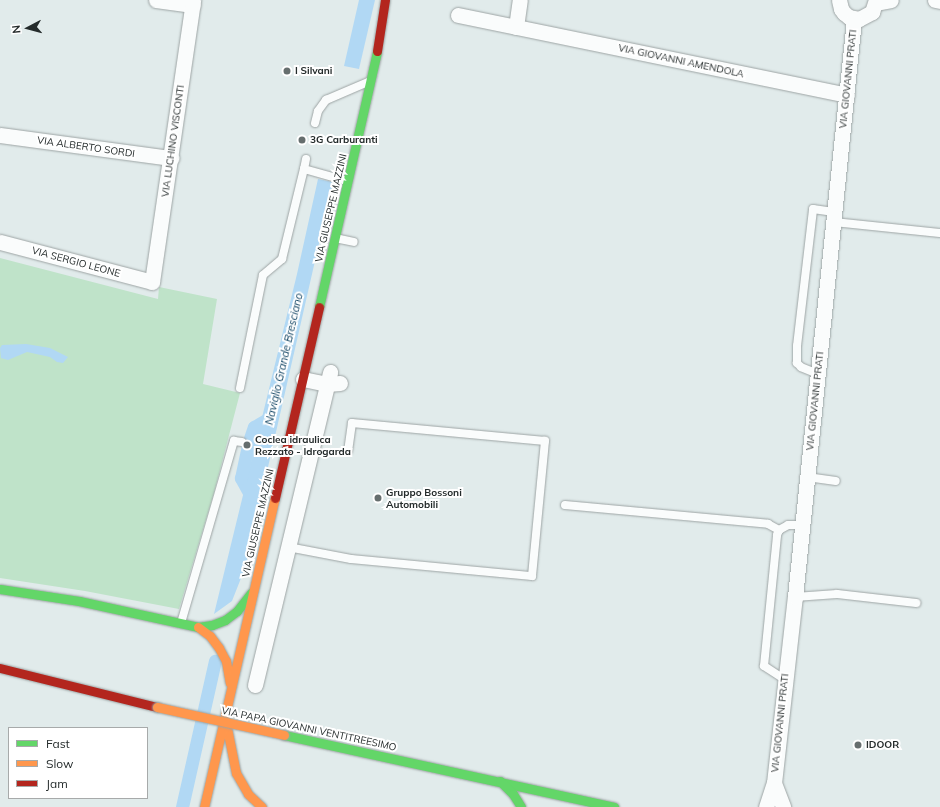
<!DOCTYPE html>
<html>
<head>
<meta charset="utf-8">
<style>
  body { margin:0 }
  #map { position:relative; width:940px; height:807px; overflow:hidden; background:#e1ebeb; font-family:Mulish,sans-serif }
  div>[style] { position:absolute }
  .green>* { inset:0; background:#bfe3c9 }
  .water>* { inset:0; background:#b1d8f4 }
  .canal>* { height:13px; margin:-6.5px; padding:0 6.5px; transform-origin:6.5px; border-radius:6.5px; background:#b1d8f4 }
  .roads { filter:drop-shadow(0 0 1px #9da4a4) drop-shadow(0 0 1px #9da4a4) }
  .lane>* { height:8px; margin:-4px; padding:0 4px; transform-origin:4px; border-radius:4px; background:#fafcfc }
  .street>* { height:15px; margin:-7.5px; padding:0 7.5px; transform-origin:7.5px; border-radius:7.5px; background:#fafcfc }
  .fast>* { height:9px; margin:-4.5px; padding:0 4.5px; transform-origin:4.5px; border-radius:4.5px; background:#63d668 }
  .slow>* { height:9px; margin:-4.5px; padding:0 4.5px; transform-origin:4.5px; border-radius:4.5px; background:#ff974d }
  .jam>* { height:9px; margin:-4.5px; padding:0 4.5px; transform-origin:4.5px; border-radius:4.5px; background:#b3261e }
  .bridges { filter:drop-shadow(0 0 1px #9da4a4) drop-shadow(0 0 1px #9da4a4) }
  .slow-bridge>* { height:9px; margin:-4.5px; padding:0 4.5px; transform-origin:4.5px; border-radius:4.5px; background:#ff974d }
  .dots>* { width:11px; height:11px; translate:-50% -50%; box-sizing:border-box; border:2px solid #fff; border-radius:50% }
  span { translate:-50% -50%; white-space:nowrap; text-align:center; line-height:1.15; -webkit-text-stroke:4px #fff; paint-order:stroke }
  .street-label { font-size:10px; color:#242b2b }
  .poi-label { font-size:10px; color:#242b2b; font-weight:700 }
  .left { translate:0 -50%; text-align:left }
  .water-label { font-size:11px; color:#0c4060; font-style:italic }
  .legend { position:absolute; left:8px; top:727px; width:140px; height:72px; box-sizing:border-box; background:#fff; border:1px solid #a7aaaa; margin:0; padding:5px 7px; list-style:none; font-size:12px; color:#242b2b }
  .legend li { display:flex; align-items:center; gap:8px; height:20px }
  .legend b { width:20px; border:1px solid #a7aaaa }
  .north { position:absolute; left:8px; top:8px; width:40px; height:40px; -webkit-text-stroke:3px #fff; paint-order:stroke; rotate:264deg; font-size:11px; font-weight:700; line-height:16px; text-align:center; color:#242b2b }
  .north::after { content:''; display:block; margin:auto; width:14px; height:18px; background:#242b2b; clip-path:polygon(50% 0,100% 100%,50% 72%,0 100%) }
</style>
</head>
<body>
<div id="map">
  <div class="green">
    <i style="clip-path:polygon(0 258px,158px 299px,159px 287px,217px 299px,203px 384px,240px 393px,214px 493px,179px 609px,85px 591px,0 578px)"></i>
  </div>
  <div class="water">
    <i style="clip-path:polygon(359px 0,375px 0,359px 69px,344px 66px)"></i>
    <i style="clip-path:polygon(318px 179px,333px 182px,245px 568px,232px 601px,214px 614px,297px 274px)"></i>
    <i style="clip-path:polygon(26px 344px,50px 348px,68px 357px,63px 363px,57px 362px,50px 357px,27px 352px,8px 360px,1px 358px,0 348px,2px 345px)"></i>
  </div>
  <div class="canal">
    <i style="left:252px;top:498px;width:23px;rotate:-119deg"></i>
    <i style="left:241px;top:478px;width:35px;rotate:-78deg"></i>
    <i style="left:248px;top:444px;width:18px;rotate:-71deg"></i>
    <i style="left:254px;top:427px;width:20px;rotate:-30deg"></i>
    <i style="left:182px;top:807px;width:150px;rotate:-77.3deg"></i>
  </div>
  <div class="roads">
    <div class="lane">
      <i style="left:315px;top:123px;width:12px;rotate:-76deg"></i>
      <i style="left:318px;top:111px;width:14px;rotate:-54deg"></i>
      <i style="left:326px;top:100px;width:46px;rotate:-23.2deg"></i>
      <i style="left:306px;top:159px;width:10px;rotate:101deg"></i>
      <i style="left:304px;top:169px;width:45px;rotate:15.6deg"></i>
      <i style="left:833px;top:222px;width:108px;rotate:5.9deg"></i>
      <i style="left:335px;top:238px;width:19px;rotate:12deg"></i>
      <i style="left:818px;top:374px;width:18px;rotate:-158deg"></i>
      <i style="left:801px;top:367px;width:6px;rotate:-135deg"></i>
      <i style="left:797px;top:363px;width:17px;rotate:-90deg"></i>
      <i style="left:797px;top:346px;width:138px;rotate:-83.3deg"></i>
      <i style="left:813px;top:209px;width:21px;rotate:8deg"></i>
      <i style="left:240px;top:388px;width:115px;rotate:-78.5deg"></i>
      <i style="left:263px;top:275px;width:25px;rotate:-40deg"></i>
      <i style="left:282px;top:259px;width:93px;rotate:-76.3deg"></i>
      <i style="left:807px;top:477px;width:29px;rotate:8deg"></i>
      <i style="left:565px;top:505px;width:204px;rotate:5.3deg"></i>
      <i style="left:768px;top:524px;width:13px;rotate:29deg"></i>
      <i style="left:288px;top:547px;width:64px;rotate:10.8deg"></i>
      <i style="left:351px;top:559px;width:182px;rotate:5.4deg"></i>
      <i style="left:532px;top:576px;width:136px;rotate:-84.5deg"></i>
      <i style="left:545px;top:441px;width:194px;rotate:-174.7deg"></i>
      <i style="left:352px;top:423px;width:28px;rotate:98deg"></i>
      <i style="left:795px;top:597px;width:42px;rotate:-4.1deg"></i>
      <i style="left:837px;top:594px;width:80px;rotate:6.5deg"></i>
      <i style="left:181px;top:623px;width:190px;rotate:-73.8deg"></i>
      <i style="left:234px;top:441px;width:8px;rotate:7deg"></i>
      <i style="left:784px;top:679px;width:24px;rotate:-147deg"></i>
      <i style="left:764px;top:666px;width:132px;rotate:-84.3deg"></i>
      <i style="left:777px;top:535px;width:5px;rotate:-68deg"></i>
      <i style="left:779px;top:530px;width:10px;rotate:-29deg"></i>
      <i style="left:788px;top:525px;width:15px"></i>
    </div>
    <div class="street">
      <i style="left:156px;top:0;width:37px;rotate:8deg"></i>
      <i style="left:839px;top:0;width:9px;rotate:77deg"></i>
      <i style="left:841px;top:9px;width:5px;rotate:53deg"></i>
      <i style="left:844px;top:13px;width:6px;rotate:39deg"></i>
      <i style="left:849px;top:17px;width:10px;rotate:11deg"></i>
      <i style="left:859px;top:19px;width:15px;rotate:-28deg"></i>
      <i style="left:872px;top:12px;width:13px;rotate:-72deg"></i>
      <i style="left:935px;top:0;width:5px;rotate:11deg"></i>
      <i style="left:876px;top:3px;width:15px;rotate:-11deg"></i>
      <i style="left:458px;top:15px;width:397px;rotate:11.6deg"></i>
      <i style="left:516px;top:27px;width:27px;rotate:-82deg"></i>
      <i style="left:0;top:135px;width:173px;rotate:7.7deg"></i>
      <i style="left:0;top:242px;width:157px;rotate:14.7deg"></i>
      <i style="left:152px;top:282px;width:285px;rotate:-81.7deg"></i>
      <i style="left:303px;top:379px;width:25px;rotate:12deg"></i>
      <i style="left:327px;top:384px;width:13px;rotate:-4deg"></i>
      <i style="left:255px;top:685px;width:322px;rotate:-76.5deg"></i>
      <i style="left:774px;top:783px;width:26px;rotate:69deg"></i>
      <i style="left:766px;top:807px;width:25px;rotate:-72deg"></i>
      <i style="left:774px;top:783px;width:187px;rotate:-83.6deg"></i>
      <i style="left:795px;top:597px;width:581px;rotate:-84.17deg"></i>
    </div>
    <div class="fast">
      <i style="left:319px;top:307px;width:262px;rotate:-77.2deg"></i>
      <i style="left:0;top:589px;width:80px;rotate:8.6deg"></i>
      <i style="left:79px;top:601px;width:122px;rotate:12.3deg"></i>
      <i style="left:198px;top:627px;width:14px;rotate:-8deg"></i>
      <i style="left:212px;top:625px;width:14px;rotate:-21deg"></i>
      <i style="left:225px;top:620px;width:15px;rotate:-37deg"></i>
      <i style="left:237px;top:611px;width:23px;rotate:-52deg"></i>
      <i style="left:284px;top:735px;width:338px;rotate:12.3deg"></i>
      <i style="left:500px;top:781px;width:18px;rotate:45deg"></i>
      <i style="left:513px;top:794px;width:15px;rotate:58deg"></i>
    </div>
    <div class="slow">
      <i style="left:198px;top:627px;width:15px;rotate:37deg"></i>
      <i style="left:210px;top:636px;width:15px;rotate:53deg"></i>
      <i style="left:219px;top:648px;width:15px;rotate:62deg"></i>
      <i style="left:226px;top:661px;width:22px;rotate:80deg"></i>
      <i style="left:227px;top:728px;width:46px;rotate:78.7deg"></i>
      <i style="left:236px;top:773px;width:24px;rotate:60deg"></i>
      <i style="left:248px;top:794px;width:19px;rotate:43deg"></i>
      <i style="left:204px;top:807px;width:317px;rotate:-77.1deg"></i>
    </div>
    <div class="jam">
      <i style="left:377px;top:51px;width:52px;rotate:-81.1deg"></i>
      <i style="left:275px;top:498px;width:196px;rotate:-77deg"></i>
      <i style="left:0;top:668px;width:162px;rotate:14deg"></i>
    </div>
  </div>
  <div class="bridges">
    <div class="slow-bridge">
      <i style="left:157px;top:707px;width:130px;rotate:12.4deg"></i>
    </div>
  </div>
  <div class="dots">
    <i style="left:287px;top:71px;background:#666e6e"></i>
    <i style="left:302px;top:140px;background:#666e6e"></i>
    <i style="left:247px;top:445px;background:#666e6e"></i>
    <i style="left:378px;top:498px;background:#666e6e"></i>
    <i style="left:858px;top:745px;background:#666e6e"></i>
  </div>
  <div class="street-label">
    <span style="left:681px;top:61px;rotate:12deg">VIA GIOVANNI AMENDOLA</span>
    <span style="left:848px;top:79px;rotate:-84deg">VIA GIOVANNI PRATI</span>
    <span style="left:173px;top:141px;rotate:-82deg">VIA LUCHINO VISCONTI</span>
    <span style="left:86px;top:147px;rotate:8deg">VIA ALBERTO SORDI</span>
    <span style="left:331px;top:208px;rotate:-77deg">VIA GIUSEPPE MAZZINI</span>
    <span style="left:76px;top:262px;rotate:15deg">VIA SERGIO LEONE</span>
    <span style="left:815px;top:401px;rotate:-84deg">VIA GIOVANNI PRATI</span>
    <span style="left:258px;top:523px;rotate:-77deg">VIA GIUSEPPE MAZZINI</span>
    <span style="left:780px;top:723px;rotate:-84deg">VIA GIOVANNI PRATI</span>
    <span style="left:309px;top:729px;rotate:12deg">VIA PAPA GIOVANNI VENTITREESIMO</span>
  </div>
  <div class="poi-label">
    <span class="left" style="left:295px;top:71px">I Silvani</span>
    <span class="left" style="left:310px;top:140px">3G Carburanti</span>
    <span class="left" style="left:255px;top:445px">Coclea idraulica<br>Rezzato - Idrogarda</span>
    <span class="left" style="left:386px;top:498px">Gruppo Bossoni<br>Automobili</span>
    <span class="left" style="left:866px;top:745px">IDOOR</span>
  </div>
  <div class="water-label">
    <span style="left:284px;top:359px;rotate:-77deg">Naviglio Grande Bresciano</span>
  </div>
  <ul class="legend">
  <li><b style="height:5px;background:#63d668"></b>Fast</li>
  <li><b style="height:5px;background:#ff974d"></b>Slow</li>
  <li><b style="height:5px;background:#b3261e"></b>Jam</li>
  </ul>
  <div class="north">N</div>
</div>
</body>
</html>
